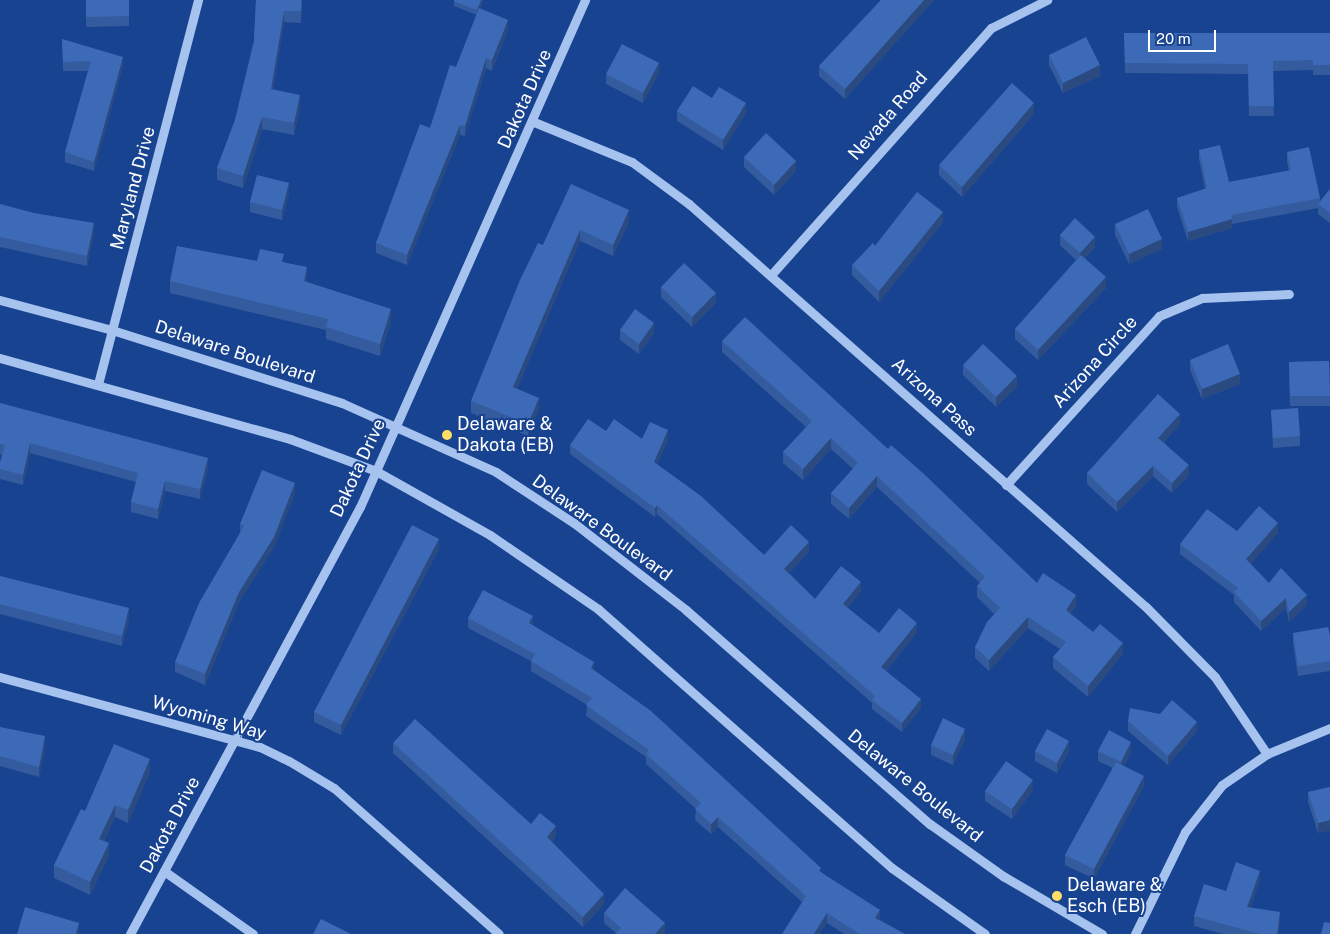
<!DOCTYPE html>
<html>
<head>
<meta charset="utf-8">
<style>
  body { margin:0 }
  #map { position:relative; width:1330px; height:934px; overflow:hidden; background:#184390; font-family:"Public Sans",sans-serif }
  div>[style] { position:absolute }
  .minor>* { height:9px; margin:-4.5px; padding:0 4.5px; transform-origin:4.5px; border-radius:4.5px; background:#a6c2ef }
  .wall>* { inset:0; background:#345b9d }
  .shaded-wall>* { inset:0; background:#2b4a80 }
  .building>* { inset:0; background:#3d6ab7 }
  .dots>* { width:14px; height:14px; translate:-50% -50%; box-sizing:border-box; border:2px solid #184390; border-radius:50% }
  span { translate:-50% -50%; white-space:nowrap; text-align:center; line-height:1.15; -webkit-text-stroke:4px #184390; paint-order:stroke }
  .street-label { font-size:18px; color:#fff }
  .poi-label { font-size:18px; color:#fff }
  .left { translate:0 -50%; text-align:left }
  .scale { position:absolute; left:1148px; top:30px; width:68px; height:22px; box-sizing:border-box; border:2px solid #fff; border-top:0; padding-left:6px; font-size:15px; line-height:18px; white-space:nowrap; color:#fff; -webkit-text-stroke:4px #184390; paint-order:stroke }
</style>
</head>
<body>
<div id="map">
  <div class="minor">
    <i style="left:534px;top:122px;width:106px;rotate:22.2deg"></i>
    <i style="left:632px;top:162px;width:71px;rotate:36.4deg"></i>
    <i style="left:689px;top:204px;width:609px;rotate:41.41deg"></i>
    <i style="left:1146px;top:607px;width:98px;rotate:45.4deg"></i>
    <i style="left:1215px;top:677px;width:93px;rotate:56deg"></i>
    <i style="left:771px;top:275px;width:331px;rotate:-48.3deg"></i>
    <i style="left:991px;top:28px;width:63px;rotate:-26.6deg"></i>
    <i style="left:0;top:300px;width:116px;rotate:15deg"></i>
    <i style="left:112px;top:330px;width:241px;rotate:17.6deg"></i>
    <i style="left:342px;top:403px;width:169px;rotate:24.1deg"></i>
    <i style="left:496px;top:472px;width:93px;rotate:33.2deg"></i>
    <i style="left:574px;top:523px;width:142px;rotate:37.8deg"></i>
    <i style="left:686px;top:610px;width:325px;rotate:41.3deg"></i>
    <i style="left:930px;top:824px;width:90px;rotate:35.5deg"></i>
    <i style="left:1003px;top:876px;width:115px;rotate:30.4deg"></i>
    <i style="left:0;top:358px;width:301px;rotate:15.6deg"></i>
    <i style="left:290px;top:439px;width:92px;rotate:20.4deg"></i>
    <i style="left:376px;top:471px;width:131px;rotate:29.3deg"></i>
    <i style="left:490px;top:535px;width:131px;rotate:34.4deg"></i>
    <i style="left:598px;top:609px;width:392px;rotate:41.4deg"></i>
    <i style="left:892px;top:868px;width:114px;rotate:35.4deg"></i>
    <i style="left:98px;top:384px;width:397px;rotate:-75.4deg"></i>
    <i style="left:1006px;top:485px;width:228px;rotate:-47.8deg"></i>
    <i style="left:1159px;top:316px;width:47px;rotate:-22.7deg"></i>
    <i style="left:1202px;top:298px;width:87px;rotate:-2.6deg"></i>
    <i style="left:0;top:677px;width:269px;rotate:15.1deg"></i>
    <i style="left:260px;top:747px;width:32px;rotate:26deg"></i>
    <i style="left:289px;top:761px;width:52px;rotate:31deg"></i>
    <i style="left:334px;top:788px;width:220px;rotate:41.5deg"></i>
    <i style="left:164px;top:871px;width:109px;rotate:35.3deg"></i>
    <i style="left:130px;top:934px;width:485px;rotate:-61.7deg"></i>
    <i style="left:360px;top:507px;width:555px;rotate:-66.07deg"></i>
    <i style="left:1135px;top:934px;width:114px;rotate:-63.9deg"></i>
    <i style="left:1185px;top:832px;width:60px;rotate:-51.8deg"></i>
    <i style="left:1222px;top:785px;width:55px;rotate:-34.6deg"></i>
    <i style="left:1267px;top:754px;width:68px;rotate:-22.4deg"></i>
  </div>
  <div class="wall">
    <i style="clip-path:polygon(86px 0,129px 0,129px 26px,86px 27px)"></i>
    <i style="clip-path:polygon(256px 0,302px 0,301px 23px,284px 22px,273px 90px,300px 107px,294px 135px,262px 129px,243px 188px,217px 180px,217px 168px,235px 120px,254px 41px)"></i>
    <i style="clip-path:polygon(454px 0,483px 0,480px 8px,508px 30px,492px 71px,486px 68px,465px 136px,460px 135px,407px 265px,376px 253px,376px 243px,430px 128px,456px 67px,477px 15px,454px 6px)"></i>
    <i style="clip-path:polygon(881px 0,934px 0,845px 99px,819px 76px,819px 66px)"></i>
    <i style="clip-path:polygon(1124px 33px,1330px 33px,1330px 75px,1313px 75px,1313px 70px,1273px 71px,1274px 116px,1249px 116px,1248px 74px,1125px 73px)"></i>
    <i style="clip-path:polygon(62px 39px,123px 66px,94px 171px,65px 162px,65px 152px,88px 71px,63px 71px)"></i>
    <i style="clip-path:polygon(1049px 55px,1100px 76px,1063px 93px,1049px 65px)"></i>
    <i style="clip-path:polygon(659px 73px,643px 103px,606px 84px,606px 74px)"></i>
    <i style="clip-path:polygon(712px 98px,746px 113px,723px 150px,677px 121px,677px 111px)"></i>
    <i style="clip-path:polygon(1034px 114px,962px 197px,939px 175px,939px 165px)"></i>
    <i style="clip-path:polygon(1199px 150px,1229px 182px,1289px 171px,1287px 162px,1287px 152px,1320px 198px,1320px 202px,1330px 189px,1330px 223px,1318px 214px,1318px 208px,1232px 224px,1232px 228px,1188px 241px,1177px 207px,1177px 198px,1205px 189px,1199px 159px)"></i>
    <i style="clip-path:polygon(744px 157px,796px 171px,774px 195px,744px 167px)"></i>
    <i style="clip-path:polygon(571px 184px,629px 222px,613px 256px,580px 241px,517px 389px,539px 409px,528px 436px,471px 413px,471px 401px)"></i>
    <i style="clip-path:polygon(289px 194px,282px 220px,250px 212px,250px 202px)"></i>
    <i style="clip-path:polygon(0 204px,94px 233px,87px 266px,0 247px)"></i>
    <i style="clip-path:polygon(943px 222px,879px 302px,852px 275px,852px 265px,875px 246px)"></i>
    <i style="clip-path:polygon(1115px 224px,1162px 249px,1129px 264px,1115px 235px)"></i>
    <i style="clip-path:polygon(1060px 235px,1095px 247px,1085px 258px,1106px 288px,1038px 360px,1015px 339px,1015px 329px,1076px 260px,1060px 245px)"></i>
    <i style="clip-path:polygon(257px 261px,284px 262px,307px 279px,306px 282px,391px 321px,380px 356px,326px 339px,326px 330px,170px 293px,170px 281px)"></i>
    <i style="clip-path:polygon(661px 287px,716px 303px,692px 327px,661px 297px)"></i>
    <i style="clip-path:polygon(620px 330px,654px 333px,639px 354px,620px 340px)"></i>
    <i style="clip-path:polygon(722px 341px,888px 449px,1037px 583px,1076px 606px,1070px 614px,1093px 632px,1123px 654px,1088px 697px,1053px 668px,1053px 657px,1060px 649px,1028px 628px,989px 671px,975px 658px,975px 647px,994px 614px,977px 597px,977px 586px,980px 583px,877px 487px,849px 519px,831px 504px,831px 493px,853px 469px,831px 449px,803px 480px,783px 463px,783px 452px,806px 427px,722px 352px)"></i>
    <i style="clip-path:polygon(1190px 360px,1240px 384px,1202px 399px,1190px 370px)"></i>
    <i style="clip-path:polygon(1329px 361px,1330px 406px,1290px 406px,1289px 362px)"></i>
    <i style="clip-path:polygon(963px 365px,1017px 387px,996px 407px,963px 375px)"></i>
    <i style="clip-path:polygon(0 403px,208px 468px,200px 499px,165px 491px,158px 519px,131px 512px,131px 502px,136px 482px,30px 453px,23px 485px,0 479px,0 463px,2px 455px,0 454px)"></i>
    <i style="clip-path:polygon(1271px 410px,1300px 436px,1300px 446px,1273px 448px)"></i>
    <i style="clip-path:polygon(1180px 424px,1164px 442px,1189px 475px,1172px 493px,1153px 476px,1117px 512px,1087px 484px,1087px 473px)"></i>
    <i style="clip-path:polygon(606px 431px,642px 439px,668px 440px,657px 464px,764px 555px,809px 552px,789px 573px,815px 599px,861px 591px,847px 608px,879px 633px,917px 632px,886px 671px,921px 708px,902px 732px,872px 709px,872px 703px,657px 514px,655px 517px,570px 454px,570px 445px)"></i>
    <i style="clip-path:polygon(295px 493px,274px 547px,239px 602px,205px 685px,175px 672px,175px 662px,240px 533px,240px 524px)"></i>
    <i style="clip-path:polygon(1237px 531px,1278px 533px,1250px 564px,1269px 583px,1307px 605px,1289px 622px,1286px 608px,1261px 631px,1234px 602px,1234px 595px,1180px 554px,1180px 544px)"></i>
    <i style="clip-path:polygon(439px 549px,341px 735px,314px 722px,314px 712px)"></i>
    <i style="clip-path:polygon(0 576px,129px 619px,122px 646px,0 614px)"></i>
    <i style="clip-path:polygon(468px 618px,533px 625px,594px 671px,821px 872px,880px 920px,905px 934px,844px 934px,827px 923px,802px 902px,718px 827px,711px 834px,695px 820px,696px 809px,646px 764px,646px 757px,586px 716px,587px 705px,531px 671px,531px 661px,468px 628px)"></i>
    <i style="clip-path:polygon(1293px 633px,1330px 636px,1330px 671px,1298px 676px,1293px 643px)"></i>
    <i style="clip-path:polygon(1128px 721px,1197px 731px,1168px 765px,1128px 731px)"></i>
    <i style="clip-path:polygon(0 727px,45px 747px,39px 777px,0 766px)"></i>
    <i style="clip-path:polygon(965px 739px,953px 765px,931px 755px,931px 745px)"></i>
    <i style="clip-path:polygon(393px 743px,531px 824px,556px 836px,551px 842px,604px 904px,583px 927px,393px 753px)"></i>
    <i style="clip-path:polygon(1035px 751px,1069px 751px,1057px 773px,1035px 761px)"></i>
    <i style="clip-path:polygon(1098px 751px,1131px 752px,1124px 766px,1144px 786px,1094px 879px,1065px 865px,1065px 855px,1113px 768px,1098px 761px)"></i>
    <i style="clip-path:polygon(150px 772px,128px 823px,115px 817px,104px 841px,109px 856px,90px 895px,54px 878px,54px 865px,85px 811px)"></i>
    <i style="clip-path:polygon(1330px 787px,1330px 830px,1318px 833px,1308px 802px,1308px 792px)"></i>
    <i style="clip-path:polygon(1033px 790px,1012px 819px,985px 801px,985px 791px)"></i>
    <i style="clip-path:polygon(1260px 881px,1250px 907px,1280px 923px,1278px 934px,1223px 934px,1194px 926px,1194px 916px,1226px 891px)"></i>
    <i style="clip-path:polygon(604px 913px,665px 933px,616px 933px,604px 923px)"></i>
  </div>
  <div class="shaded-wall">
    <i style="clip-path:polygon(481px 0,483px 0,477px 15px,477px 10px)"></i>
    <i style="clip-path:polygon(924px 0,934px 0,845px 99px,845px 89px)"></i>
    <i style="clip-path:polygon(284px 11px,284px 22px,271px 101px,271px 89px)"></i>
    <i style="clip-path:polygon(508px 20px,508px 30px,492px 71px,492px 60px)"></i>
    <i style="clip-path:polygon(123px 57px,123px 66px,94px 171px,94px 162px)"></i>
    <i style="clip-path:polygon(486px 58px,486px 68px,465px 136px,465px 126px)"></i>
    <i style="clip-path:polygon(659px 63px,659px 73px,643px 103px,643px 93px)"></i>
    <i style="clip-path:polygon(1100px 65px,1100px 76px,1063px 93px,1063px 83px)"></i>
    <i style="clip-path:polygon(300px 95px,300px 107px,294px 135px,294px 123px)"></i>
    <i style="clip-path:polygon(746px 103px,746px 113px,723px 150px,723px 140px)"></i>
    <i style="clip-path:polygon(1034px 103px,1034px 114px,962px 197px,962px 187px)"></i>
    <i style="clip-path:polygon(262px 117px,262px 129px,243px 188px,243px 176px)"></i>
    <i style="clip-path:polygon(460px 125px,460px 135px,407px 265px,407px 255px)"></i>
    <i style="clip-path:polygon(796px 161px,796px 171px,774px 195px,774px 185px)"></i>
    <i style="clip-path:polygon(289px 183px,289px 194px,282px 220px,282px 210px)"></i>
    <i style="clip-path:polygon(629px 210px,629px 222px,613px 256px,613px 245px)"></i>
    <i style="clip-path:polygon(943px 212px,943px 222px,879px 302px,879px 291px)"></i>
    <i style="clip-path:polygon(1232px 219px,1232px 228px,1188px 241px,1188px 232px)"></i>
    <i style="clip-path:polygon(94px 223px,94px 233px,87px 266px,87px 256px)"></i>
    <i style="clip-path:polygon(580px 230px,580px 241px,513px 399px,513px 387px)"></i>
    <i style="clip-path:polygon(1095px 237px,1095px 247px,1080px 263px,1080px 253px)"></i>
    <i style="clip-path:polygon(1162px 239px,1162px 249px,1129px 264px,1129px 254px)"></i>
    <i style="clip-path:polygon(307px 267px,307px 279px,304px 293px,304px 281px)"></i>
    <i style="clip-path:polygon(1106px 277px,1106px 288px,1038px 360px,1038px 350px)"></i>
    <i style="clip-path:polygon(716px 293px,716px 303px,692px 327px,692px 317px)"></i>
    <i style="clip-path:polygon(391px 309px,391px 321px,380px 356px,380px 344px)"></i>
    <i style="clip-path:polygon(654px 323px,654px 333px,639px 354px,639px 344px)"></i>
    <i style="clip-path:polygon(1240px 374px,1240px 384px,1202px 399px,1202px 389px)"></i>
    <i style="clip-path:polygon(1017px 376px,1017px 387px,996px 407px,996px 397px)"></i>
    <i style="clip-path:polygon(539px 398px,539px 409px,528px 436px,528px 424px)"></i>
    <i style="clip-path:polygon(1180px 414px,1180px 424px,1158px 448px,1158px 438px)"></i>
    <i style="clip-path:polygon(668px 430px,668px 440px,654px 472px,654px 462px)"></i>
    <i style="clip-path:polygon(831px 438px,831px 449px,803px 480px,803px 469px)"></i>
    <i style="clip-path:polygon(30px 443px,30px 453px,23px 485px,23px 475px)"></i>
    <i style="clip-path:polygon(208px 458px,208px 468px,200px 499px,200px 489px)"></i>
    <i style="clip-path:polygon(1189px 465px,1189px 475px,1172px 493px,1172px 483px)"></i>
    <i style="clip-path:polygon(1153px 466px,1153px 476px,1117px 512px,1117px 502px)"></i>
    <i style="clip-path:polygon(877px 476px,877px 487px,849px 519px,849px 508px)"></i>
    <i style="clip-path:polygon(165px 481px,165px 491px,158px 519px,158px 509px)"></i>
    <i style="clip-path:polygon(295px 483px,295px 493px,274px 547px,239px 602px,205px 685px,205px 674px,239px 592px)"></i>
    <i style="clip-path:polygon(657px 505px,657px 514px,655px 517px,655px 508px)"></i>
    <i style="clip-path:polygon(1278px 523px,1278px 533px,1246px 569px,1246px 559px)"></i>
    <i style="clip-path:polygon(439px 539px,439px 549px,341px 735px,341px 725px)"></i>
    <i style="clip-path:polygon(809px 542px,809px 552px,784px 578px,784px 569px)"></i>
    <i style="clip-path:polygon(861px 582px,861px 591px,843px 614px,843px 604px)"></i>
    <i style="clip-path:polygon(1076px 595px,1076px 606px,1066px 621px,1066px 610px)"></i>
    <i style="clip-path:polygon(1307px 595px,1307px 605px,1289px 622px,1289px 612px)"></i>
    <i style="clip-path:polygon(1286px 598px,1286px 608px,1261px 631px,1261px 621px)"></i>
    <i style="clip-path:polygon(129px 608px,129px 619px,122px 646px,122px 636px)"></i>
    <i style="clip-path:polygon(533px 616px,533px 626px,529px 623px)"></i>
    <i style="clip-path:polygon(1028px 617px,1028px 628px,989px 671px,989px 660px)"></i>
    <i style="clip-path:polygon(917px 623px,917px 632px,881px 677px,881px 667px)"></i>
    <i style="clip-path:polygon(1123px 643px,1123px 654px,1088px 697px,1088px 686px)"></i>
    <i style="clip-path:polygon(594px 662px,594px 672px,591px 668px)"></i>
    <i style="clip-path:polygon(921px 699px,921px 708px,902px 732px,902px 723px)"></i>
    <i style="clip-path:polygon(1197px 722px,1197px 731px,1168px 765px,1168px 756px)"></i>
    <i style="clip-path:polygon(965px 729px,965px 739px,953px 765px,953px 755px)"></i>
    <i style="clip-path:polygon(45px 736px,45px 747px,39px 777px,39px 767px)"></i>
    <i style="clip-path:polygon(1069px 741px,1069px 751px,1057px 773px,1057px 763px)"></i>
    <i style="clip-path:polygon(1131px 742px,1131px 752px,1121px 772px,1121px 762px)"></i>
    <i style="clip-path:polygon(150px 759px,150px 772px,128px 823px,128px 810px)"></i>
    <i style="clip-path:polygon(1144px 776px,1144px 786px,1094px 879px,1094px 869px)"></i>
    <i style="clip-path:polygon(1033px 780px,1033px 790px,1012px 819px,1012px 809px)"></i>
    <i style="clip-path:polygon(115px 805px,115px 817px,99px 851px,99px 839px)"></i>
    <i style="clip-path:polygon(718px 817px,718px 827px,711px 834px,711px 824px)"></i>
    <i style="clip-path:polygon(1330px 820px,1330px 830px,1318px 833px,1318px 823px)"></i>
    <i style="clip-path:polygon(556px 826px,556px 836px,547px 848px,547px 837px)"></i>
    <i style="clip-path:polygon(109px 843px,109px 856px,90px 895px,90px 882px)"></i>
    <i style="clip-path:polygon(1260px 871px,1260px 881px,1247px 917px,1247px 907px)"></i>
    <i style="clip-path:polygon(604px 894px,604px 904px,583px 927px,583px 917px)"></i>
    <i style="clip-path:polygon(880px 910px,880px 921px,875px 918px)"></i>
    <i style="clip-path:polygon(1280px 912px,1280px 923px,1278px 934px,1277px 934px)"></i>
    <i style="clip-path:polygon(827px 913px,827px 923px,820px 934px,814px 934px)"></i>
    <i style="clip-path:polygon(79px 923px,79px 934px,76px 934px)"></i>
    <i style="clip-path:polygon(665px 923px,665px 933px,664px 934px,655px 934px)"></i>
  </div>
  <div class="building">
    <i style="clip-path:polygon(86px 0,129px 0,129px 16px,86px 17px)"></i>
    <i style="clip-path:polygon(256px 0,301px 0,301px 11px,284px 11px,271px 89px,300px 95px,294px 123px,262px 117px,243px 176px,217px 168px,235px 120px,254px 41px)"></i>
    <i style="clip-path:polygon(454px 0,481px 0,477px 10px,454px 1px)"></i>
    <i style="clip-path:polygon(881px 0,924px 0,845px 89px,819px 66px)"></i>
    <i style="clip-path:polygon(479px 8px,508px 20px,492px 60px,486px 58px,465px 126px,460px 125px,407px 255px,376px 243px,420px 124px,430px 128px,450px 65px,456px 67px)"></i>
    <i style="clip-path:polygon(1124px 33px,1330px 33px,1330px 65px,1313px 65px,1313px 60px,1273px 61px,1274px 106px,1249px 106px,1248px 64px,1125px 63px)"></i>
    <i style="clip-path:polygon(1086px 37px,1100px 65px,1063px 83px,1049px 55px)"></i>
    <i style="clip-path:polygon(62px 39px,123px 57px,94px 162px,65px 152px,91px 61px,63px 62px)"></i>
    <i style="clip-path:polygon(622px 44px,659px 63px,643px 93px,606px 74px)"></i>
    <i style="clip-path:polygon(1012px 83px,1034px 103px,962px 187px,939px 165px)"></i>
    <i style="clip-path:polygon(693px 86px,712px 98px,719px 87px,746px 103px,723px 140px,677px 111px)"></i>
    <i style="clip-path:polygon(766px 133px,796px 161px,774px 185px,744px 157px)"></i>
    <i style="clip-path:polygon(1220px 145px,1229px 182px,1291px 170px,1287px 152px,1309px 147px,1320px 198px,1231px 215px,1232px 219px,1188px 232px,1177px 198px,1207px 188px,1199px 150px)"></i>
    <i style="clip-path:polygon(257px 175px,289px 183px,282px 210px,250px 202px)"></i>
    <i style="clip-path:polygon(571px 184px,629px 210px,613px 245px,580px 230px,513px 387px,539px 398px,528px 424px,471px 401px,520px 280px,538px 243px,543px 245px)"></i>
    <i style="clip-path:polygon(1330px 189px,1330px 213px,1318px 204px)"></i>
    <i style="clip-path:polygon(917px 192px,943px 212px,879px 291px,852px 265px,873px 243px,875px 246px)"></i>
    <i style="clip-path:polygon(0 204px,34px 213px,94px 223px,87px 256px,0 237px)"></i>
    <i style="clip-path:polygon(1148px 209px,1162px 239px,1129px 254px,1115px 224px)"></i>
    <i style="clip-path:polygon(1075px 218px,1095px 237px,1080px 253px,1060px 235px)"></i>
    <i style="clip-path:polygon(177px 246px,257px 261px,260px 249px,284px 254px,282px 262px,307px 267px,304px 281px,391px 309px,380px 344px,326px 327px,328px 319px,170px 281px)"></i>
    <i style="clip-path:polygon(1081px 255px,1106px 277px,1038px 350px,1015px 329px)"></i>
    <i style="clip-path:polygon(684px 263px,716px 293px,692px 317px,661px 287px)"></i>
    <i style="clip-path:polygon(635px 309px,654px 323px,639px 344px,620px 330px)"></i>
    <i style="clip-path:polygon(745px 317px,888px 449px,891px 445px,924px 474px,1037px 583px,1043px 573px,1076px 595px,1066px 610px,1093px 632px,1100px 624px,1123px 643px,1088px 686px,1053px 657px,1066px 642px,1028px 617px,989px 660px,975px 647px,987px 622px,1000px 608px,977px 586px,985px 577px,877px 476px,849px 508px,831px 493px,858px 463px,831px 438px,803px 469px,783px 452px,812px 421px,722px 341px)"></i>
    <i style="clip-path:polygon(983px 344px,1017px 376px,996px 397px,963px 365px)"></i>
    <i style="clip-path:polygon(1228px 344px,1240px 374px,1202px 389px,1190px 360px)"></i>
    <i style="clip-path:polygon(1329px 361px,1330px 396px,1290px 396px,1289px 362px)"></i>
    <i style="clip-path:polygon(1158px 394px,1180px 414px,1158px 438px,1189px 465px,1172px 483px,1153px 466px,1117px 502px,1087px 473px)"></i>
    <i style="clip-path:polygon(0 403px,208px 458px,200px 489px,165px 481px,158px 509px,131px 502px,138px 473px,30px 443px,23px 475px,0 469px,0 463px,5px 445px,0 444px)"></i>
    <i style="clip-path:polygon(1298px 408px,1300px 436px,1273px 438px,1271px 410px)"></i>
    <i style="clip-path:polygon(588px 419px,606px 431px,614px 419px,642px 439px,650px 422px,668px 430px,654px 462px,701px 496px,764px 555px,791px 525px,809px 542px,784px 569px,815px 599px,841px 566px,861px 582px,843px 604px,879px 633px,899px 608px,917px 623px,881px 667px,921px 699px,902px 723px,872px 700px,875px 696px,657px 505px,655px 508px,570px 445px)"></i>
    <i style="clip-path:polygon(262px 470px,295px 483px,274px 537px,239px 592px,205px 674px,175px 662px,199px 603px,244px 526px,240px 524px)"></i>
    <i style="clip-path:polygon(1259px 506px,1278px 523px,1246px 559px,1269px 583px,1281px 568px,1307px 595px,1289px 612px,1286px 598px,1261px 621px,1234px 592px,1238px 588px,1180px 544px,1207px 509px,1237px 531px)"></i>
    <i style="clip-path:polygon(412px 525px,439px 539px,341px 725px,314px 712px)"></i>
    <i style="clip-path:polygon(0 576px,129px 608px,122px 636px,0 604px)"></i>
    <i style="clip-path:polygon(483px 590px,533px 616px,529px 623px,594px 662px,591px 668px,651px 711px,821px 868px,819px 871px,880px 910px,875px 918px,905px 934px,860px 934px,827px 913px,814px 934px,782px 934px,806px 896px,718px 817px,711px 824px,695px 809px,701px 803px,646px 754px,649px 750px,586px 705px,592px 698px,531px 661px,535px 654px,468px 618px)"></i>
    <i style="clip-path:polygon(1328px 627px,1330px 636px,1330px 661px,1298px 666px,1293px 633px)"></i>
    <i style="clip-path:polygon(1172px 700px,1197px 722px,1168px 756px,1128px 721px,1130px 708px,1160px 714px)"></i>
    <i style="clip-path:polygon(943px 718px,965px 729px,953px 755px,931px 745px)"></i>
    <i style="clip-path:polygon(415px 719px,531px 824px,540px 813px,556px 826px,547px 837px,604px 894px,583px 917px,393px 743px)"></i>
    <i style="clip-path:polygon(0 727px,45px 736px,39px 767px,0 756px)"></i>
    <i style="clip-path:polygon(1047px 729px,1069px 741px,1057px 763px,1035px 751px)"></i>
    <i style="clip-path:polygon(1109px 730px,1131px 742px,1121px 762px,1098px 751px)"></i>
    <i style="clip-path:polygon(114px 744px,150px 759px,128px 810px,115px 805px,99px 839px,109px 843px,90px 882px,54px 865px,81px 809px,85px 811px)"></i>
    <i style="clip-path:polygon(1006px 761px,1033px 780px,1012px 809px,985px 791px)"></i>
    <i style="clip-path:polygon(1116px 762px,1144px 776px,1094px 869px,1065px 855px)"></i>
    <i style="clip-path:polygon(1330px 787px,1330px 820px,1318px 823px,1308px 792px)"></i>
    <i style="clip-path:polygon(1236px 862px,1260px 871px,1247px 907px,1280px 912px,1277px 934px,1260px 934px,1194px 916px,1204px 884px,1226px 891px)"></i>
    <i style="clip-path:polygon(625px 888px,665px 923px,655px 934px,615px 934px,621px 928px,604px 913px)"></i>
    <i style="clip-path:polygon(25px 907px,79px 923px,76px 934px,17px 934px)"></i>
    <i style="clip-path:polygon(321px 919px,351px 934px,313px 934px)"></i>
    <i style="clip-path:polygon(1324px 922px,1330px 923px,1330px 934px,1321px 934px)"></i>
  </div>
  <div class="dots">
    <i style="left:447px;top:435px;background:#ffde65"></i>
    <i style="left:1057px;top:896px;background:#ffde65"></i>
  </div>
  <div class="street-label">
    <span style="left:525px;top:99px;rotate:-66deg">Dakota Drive</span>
    <span style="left:888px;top:116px;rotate:-49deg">Nevada Road</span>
    <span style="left:133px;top:188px;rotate:-75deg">Maryland Drive</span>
    <span style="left:235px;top:352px;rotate:18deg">Delaware Boulevard</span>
    <span style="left:1095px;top:362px;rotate:-48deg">Arizona Circle</span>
    <span style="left:934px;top:397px;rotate:42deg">Arizona Pass</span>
    <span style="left:358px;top:468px;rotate:-65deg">Dakota Drive</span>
    <span style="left:602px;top:528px;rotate:36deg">Delaware Boulevard</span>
    <span style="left:209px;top:718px;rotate:16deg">Wyoming Way</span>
    <span style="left:915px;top:786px;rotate:39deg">Delaware Boulevard</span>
    <span style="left:170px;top:825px;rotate:-62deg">Dakota Drive</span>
  </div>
  <div class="poi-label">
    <span class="left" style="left:457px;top:435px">Delaware &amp;<br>Dakota (EB)</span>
    <span class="left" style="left:1067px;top:896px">Delaware &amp;<br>Esch (EB)</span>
  </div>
  <div class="scale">20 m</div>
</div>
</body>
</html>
